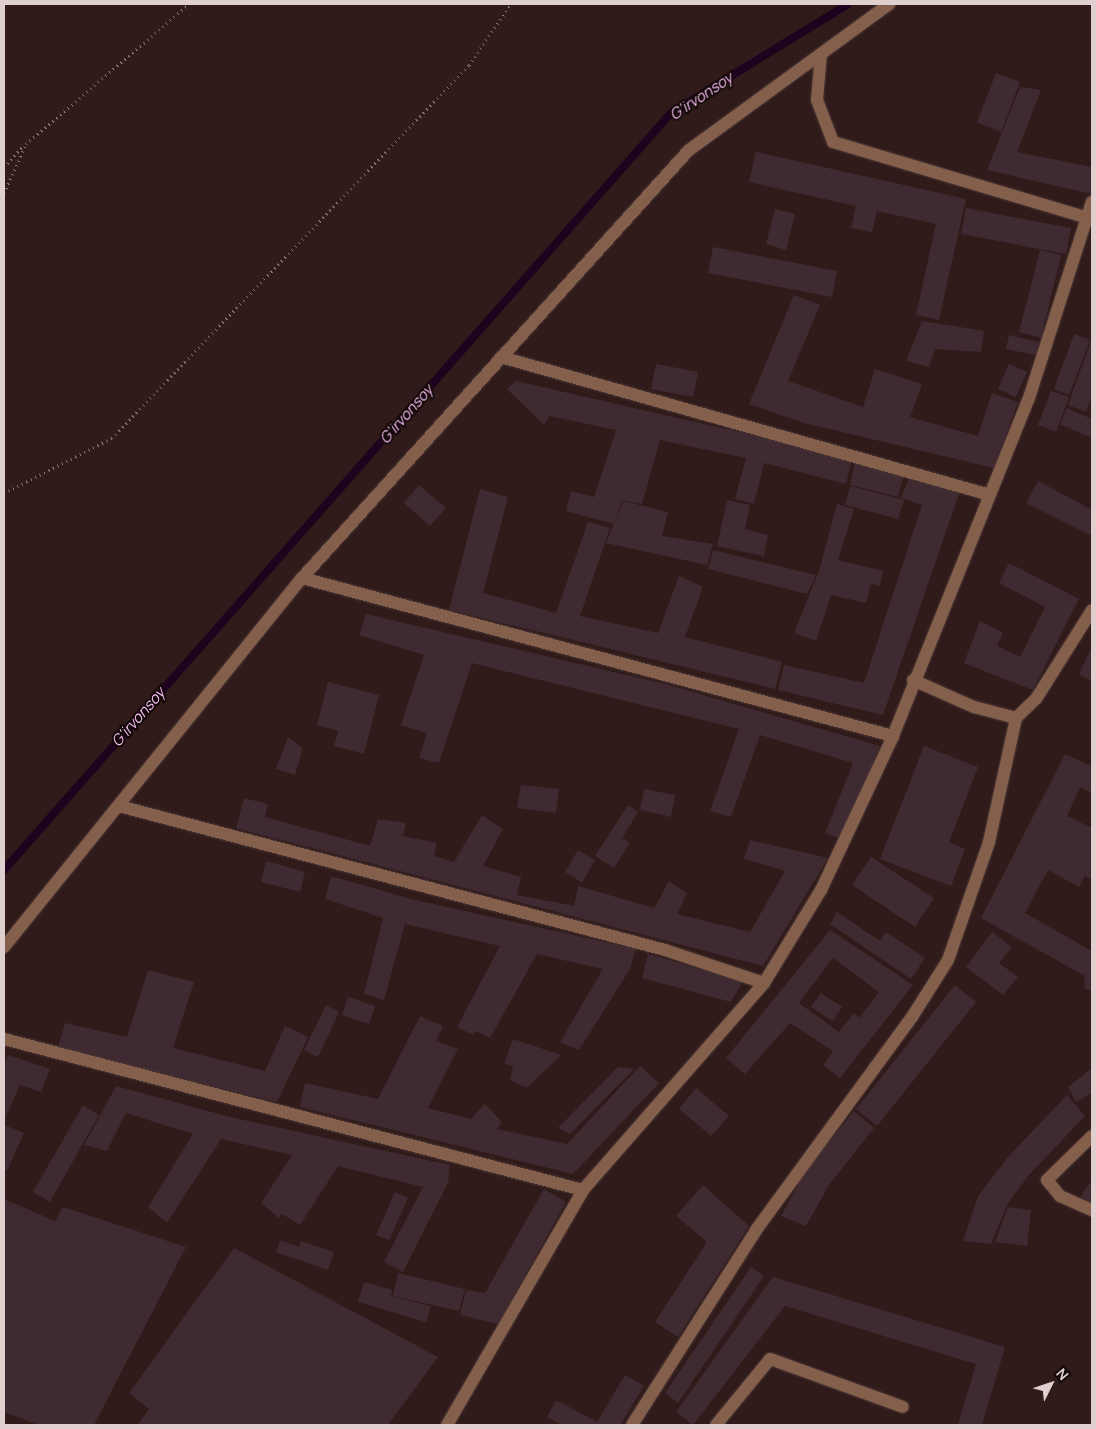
<!DOCTYPE html>
<html>
<head>
<meta charset="utf-8">
<style>
  body { margin:0 }
  #map { position:relative; width:1096px; height:1429px; overflow:hidden; background:#301b1a; font-family:Manrope,sans-serif }
  div>[style] { position:absolute }
  .stream>* { height:8px; margin:-4px; padding:0 4px; transform-origin:4px; border-radius:4px; background:#1f031e }
  .building>* { inset:0; background:#3f2a31 }
  .path>* { height:3px; margin-top:-1.5px; transform-origin:0; background:repeating-linear-gradient(90deg,#877574 0 1px,transparent 0 5px) }
  .roads { filter:drop-shadow(0 0 1px #4c3837) drop-shadow(0 0 1px #4c3837) }
  .minor>* { height:12px; margin:-6px; padding:0 6px; transform-origin:6px; border-radius:6px; background:#845f4b }
  span { translate:-50% -50%; white-space:nowrap; text-align:center; line-height:1.15; -webkit-text-stroke:4px #120808; paint-order:stroke }
  .water-label { font-size:15px; color:#f9bef3; font-style:italic }
  .frame { position:absolute; inset:0; border:5px solid #dfd0cf; pointer-events:none }
  .north { position:absolute; left:1026px; top:1359px; width:50px; height:50px; -webkit-text-stroke:4px #120808; paint-order:stroke; rotate:49deg; font-size:14px; font-weight:700; line-height:20px; text-align:center; color:#dfd0cf }
  .north::after { content:''; display:block; margin:auto; width:18px; height:22px; background:#dfd0cf; clip-path:polygon(50% 0,100% 100%,50% 72%,0 100%) }
</style>
</head>
<body>
<div id="map">
  <div class="stream">
    <i style="left:4px;top:870px;width:1009px;rotate:-48.62deg"></i>
    <i style="left:671px;top:113px;width:208px;rotate:-31.6deg"></i>
  </div>
  <div class="building">
    <i style="clip-path:polygon(996px 73px,1020px 82px,1001px 132px,977px 122px)"></i>
    <i style="clip-path:polygon(1020px 87px,1041px 90px,1017px 152px,1092px 167px,1092px 194px,987px 170px)"></i>
    <i style="clip-path:polygon(756px 152px,966px 199px,939px 320px,916px 315px,936px 224px,877px 211px,872px 232px,851px 228px,856px 206px,749px 182px)"></i>
    <i style="clip-path:polygon(966px 208px,1071px 228px,1066px 254px,961px 234px)"></i>
    <i style="clip-path:polygon(775px 209px,795px 214px,786px 250px,766px 244px)"></i>
    <i style="clip-path:polygon(713px 247px,837px 271px,832px 297px,708px 273px)"></i>
    <i style="clip-path:polygon(1040px 250px,1061px 255px,1041px 338px,1019px 332px)"></i>
    <i style="clip-path:polygon(794px 295px,820px 305px,788px 381px,863px 407px,875px 369px,922px 384px,910px 417px,978px 436px,992px 393px,1018px 402px,994px 468px,804px 423px,749px 404px)"></i>
    <i style="clip-path:polygon(922px 321px,984px 331px,981px 352px,935px 349px,929px 367px,906px 361px)"></i>
    <i style="clip-path:polygon(1074px 334px,1090px 340px,1069px 395px,1054px 389px)"></i>
    <i style="clip-path:polygon(1009px 335px,1039px 342px,1036px 355px,1006px 349px)"></i>
    <i style="clip-path:polygon(1092px 338px,1092px 396px,1086px 412px,1068px 405px)"></i>
    <i style="clip-path:polygon(656px 364px,698px 372px,693px 397px,651px 389px)"></i>
    <i style="clip-path:polygon(1009px 364px,1027px 372px,1016px 397px,998px 389px)"></i>
    <i style="clip-path:polygon(516px 381px,852px 458px,846px 484px,764px 463px,754px 504px,735px 499px,746px 458px,660px 440px,642px 504px,622px 500px,614px 524px,566px 511px,571px 491px,594px 497px,616px 430px,549px 416px,544px 425px,507px 389px)"></i>
    <i style="clip-path:polygon(1051px 391px,1069px 397px,1056px 432px,1038px 425px)"></i>
    <i style="clip-path:polygon(1067px 408px,1092px 419px,1092px 438px,1060px 424px)"></i>
    <i style="clip-path:polygon(855px 462px,904px 474px,898px 497px,850px 485px)"></i>
    <i style="clip-path:polygon(911px 473px,961px 488px,883px 715px,778px 690px,784px 665px,864px 683px,922px 505px,901px 498px)"></i>
    <i style="clip-path:polygon(1038px 481px,1092px 510px,1092px 536px,1026px 503px)"></i>
    <i style="clip-path:polygon(419px 485px,446px 508px,430px 526px,404px 503px)"></i>
    <i style="clip-path:polygon(850px 486px,904px 500px,898px 519px,845px 505px)"></i>
    <i style="clip-path:polygon(480px 489px,508px 497px,483px 593px,556px 613px,588px 522px,610px 528px,580px 616px,658px 633px,679px 576px,703px 587px,685px 637px,782px 662px,775px 689px,449px 610px)"></i>
    <i style="clip-path:polygon(727px 500px,750px 505px,745px 529px,768px 535px,764px 556px,717px 546px)"></i>
    <i style="clip-path:polygon(623px 501px,668px 512px,662px 536px,713px 544px,707px 565px,606px 543px)"></i>
    <i style="clip-path:polygon(837px 504px,854px 509px,838px 560px,883px 571px,880px 586px,871px 584px,866px 603px,831px 595px,816px 641px,794px 633px,819px 571px)"></i>
    <i style="clip-path:polygon(713px 550px,816px 575px,807px 594px,708px 569px)"></i>
    <i style="clip-path:polygon(1009px 563px,1079px 599px,1033px 690px,964px 663px,980px 621px,1003px 633px,997px 646px,1020px 657px,1045px 607px,999px 583px)"></i>
    <i style="clip-path:polygon(366px 614px,665px 684px,880px 746px,843px 840px,825px 833px,853px 763px,760px 735px,731px 817px,710px 811px,739px 729px,472px 663px,439px 763px,419px 758px,427px 733px,401px 725px,424px 655px,359px 635px)"></i>
    <i style="clip-path:polygon(1092px 647px,1092px 681px,1079px 674px)"></i>
    <i style="clip-path:polygon(328px 682px,379px 695px,364px 754px,334px 746px,338px 731px,317px 725px)"></i>
    <i style="clip-path:polygon(288px 737px,303px 748px,295px 775px,276px 769px)"></i>
    <i style="clip-path:polygon(924px 746px,978px 767px,949px 842px,965px 849px,951px 886px,880px 859px)"></i>
    <i style="clip-path:polygon(1065px 754px,1092px 766px,1092px 793px,1080px 787px,1067px 816px,1092px 828px,1092px 880px,1085px 876px,1079px 887px,1048px 870px,1025px 913px,1092px 951px,1092px 991px,1084px 988px,1085px 976px,981px 918px)"></i>
    <i style="clip-path:polygon(521px 785px,559px 789px,556px 813px,517px 808px)"></i>
    <i style="clip-path:polygon(644px 789px,675px 795px,671px 817px,640px 810px)"></i>
    <i style="clip-path:polygon(244px 798px,268px 804px,265px 817px,370px 846px,378px 819px,406px 823px,403px 836px,437px 843px,434px 856px,454px 862px,482px 815px,503px 829px,483px 866px,521px 877px,517px 895px,574px 906px,578px 886px,654px 908px,669px 881px,687px 893px,677px 914px,750px 932px,785px 871px,744px 859px,750px 840px,828px 858px,763px 966px,236px 828px)"></i>
    <i style="clip-path:polygon(628px 805px,638px 812px,622px 838px,630px 843px,614px 868px,595px 856px)"></i>
    <i style="clip-path:polygon(578px 850px,595px 860px,582px 883px,565px 872px)"></i>
    <i style="clip-path:polygon(871px 857px,934px 898px,915px 927px,852px 885px)"></i>
    <i style="clip-path:polygon(266px 861px,305px 872px,300px 892px,261px 882px)"></i>
    <i style="clip-path:polygon(331px 876px,411px 899px,636px 949px,630px 969px,579px 1050px,560px 1042px,603px 969px,537px 954px,490px 1038px,476px 1031px,473px 1035px,457px 1027px,500px 946px,405px 924px,384px 1000px,364px 994px,383px 918px,325px 899px)"></i>
    <i style="clip-path:polygon(837px 912px,880px 941px,886px 932px,925px 958px,911px 979px,830px 924px)"></i>
    <i style="clip-path:polygon(evenodd,830px 930px,913px 985px,840px 1078px,823px 1065px,833px 1051px,790px 1023px,745px 1074px,726px 1058px,830px 930px,833px 958px,879px 992px,859px 1018px,854px 1013px,839px 1032px,799px 1003px,833px 958px)"></i>
    <i style="clip-path:polygon(992px 932px,1012px 947px,999px 963px,1018px 977px,1003px 995px,966px 967px)"></i>
    <i style="clip-path:polygon(648px 954px,743px 981px,731px 1002px,642px 978px)"></i>
    <i style="clip-path:polygon(148px 970px,194px 982px,173px 1048px,265px 1071px,285px 1026px,308px 1037px,277px 1102px,58px 1048px,65px 1023px,127px 1037px)"></i>
    <i style="clip-path:polygon(955px 985px,976px 1002px,877px 1126px,856px 1109px)"></i>
    <i style="clip-path:polygon(821px 993px,842px 1007px,833px 1021px,811px 1007px)"></i>
    <i style="clip-path:polygon(348px 997px,375px 1006px,369px 1024px,342px 1015px)"></i>
    <i style="clip-path:polygon(326px 1005px,339px 1012px,318px 1057px,304px 1050px)"></i>
    <i style="clip-path:polygon(420px 1016px,443px 1026px,436px 1041px,458px 1049px,428px 1108px,471px 1119px,485px 1104px,502px 1122px,497px 1129px,567px 1144px,640px 1066px,659px 1083px,573px 1174px,300px 1107px,305px 1083px,378px 1099px)"></i>
    <i style="clip-path:polygon(513px 1039px,561px 1055px,527px 1088px,510px 1080px,513px 1066px,504px 1064px)"></i>
    <i style="clip-path:polygon(8px 1055px,50px 1069px,41px 1092px,20px 1085px,4px 1121px,4px 1065px)"></i>
    <i style="clip-path:polygon(618px 1067px,634px 1069px,570px 1134px,558px 1128px)"></i>
    <i style="clip-path:polygon(1092px 1068px,1092px 1093px,1076px 1102px,1068px 1087px)"></i>
    <i style="clip-path:polygon(116px 1086px,234px 1118px,450px 1165px,448px 1183px,403px 1272px,384px 1262px,423px 1187px,338px 1166px,300px 1225px,282px 1214px,279px 1218px,261px 1203px,292px 1155px,221px 1139px,167px 1223px,148px 1207px,193px 1134px,126px 1113px,107px 1151px,84px 1145px)"></i>
    <i style="clip-path:polygon(696px 1088px,729px 1116px,711px 1136px,679px 1109px)"></i>
    <i style="clip-path:polygon(1067px 1095px,1085px 1116px,1028px 1176px,1007px 1205px,991px 1244px,963px 1241px,978px 1196px,1008px 1157px)"></i>
    <i style="clip-path:polygon(83px 1105px,99px 1115px,50px 1202px,33px 1192px)"></i>
    <i style="clip-path:polygon(854px 1111px,874px 1128px,829px 1185px,806px 1226px,781px 1216px,806px 1170px)"></i>
    <i style="clip-path:polygon(4px 1125px,24px 1133px,7px 1171px,4px 1169px)"></i>
    <i style="clip-path:polygon(1092px 1180px,1092px 1205px,1080px 1197px)"></i>
    <i style="clip-path:polygon(703px 1185px,749px 1226px,678px 1337px,655px 1322px,707px 1242px,676px 1216px)"></i>
    <i style="clip-path:polygon(544px 1189px,566px 1202px,498px 1324px,460px 1315px,466px 1290px,485px 1293px)"></i>
    <i style="clip-path:polygon(395px 1192px,408px 1198px,389px 1240px,376px 1235px)"></i>
    <i style="clip-path:polygon(4px 1199px,55px 1221px,63px 1207px,186px 1247px,94px 1425px,39px 1425px,4px 1412px)"></i>
    <i style="clip-path:polygon(1008px 1207px,1031px 1210px,1027px 1246px,995px 1242px)"></i>
    <i style="clip-path:polygon(280px 1240px,299px 1247px,301px 1241px,334px 1252px,328px 1270px,276px 1252px)"></i>
    <i style="clip-path:polygon(234px 1248px,438px 1357px,388px 1425px,137px 1425px,149px 1409px,129px 1393px)"></i>
    <i style="clip-path:polygon(751px 1267px,764px 1276px,678px 1403px,665px 1393px)"></i>
    <i style="clip-path:polygon(398px 1273px,465px 1289px,459px 1311px,393px 1296px)"></i>
    <i style="clip-path:polygon(773px 1277px,1005px 1347px,982px 1425px,958px 1425px,976px 1364px,785px 1306px,693px 1425px,676px 1412px)"></i>
    <i style="clip-path:polygon(364px 1282px,392px 1290px,391px 1296px,431px 1306px,426px 1322px,358px 1302px)"></i>
    <i style="clip-path:polygon(625px 1375px,644px 1386px,620px 1425px,562px 1425px,547px 1417px,556px 1400px,597px 1422px)"></i>
  </div>
  <div class="path">
    <i style="left:4px;top:167px;width:28px;rotate:-48deg"></i>
    <i style="left:4px;top:193px;width:54px;rotate:-65.8deg"></i>
    <i style="left:26px;top:144px;width:215px;rotate:-40.7deg"></i>
    <i style="left:4px;top:493px;width:121px;rotate:-27deg"></i>
    <i style="left:112px;top:438px;width:516px;rotate:-46.26deg"></i>
    <i style="left:469px;top:65px;width:74px;rotate:-55.5deg"></i>
  </div>
  <div class="roads">
    <div class="minor">
      <i style="left:821px;top:54px;width:46px;rotate:95deg"></i>
      <i style="left:817px;top:100px;width:45px;rotate:69.1deg"></i>
      <i style="left:833px;top:142px;width:262px;rotate:16.6deg"></i>
      <i style="left:501px;top:357px;width:508px;rotate:15.76deg"></i>
      <i style="left:302px;top:578px;width:612px;rotate:14.97deg"></i>
      <i style="left:913px;top:680px;width:67px;rotate:23.9deg"></i>
      <i style="left:974px;top:707px;width:43px;rotate:14.7deg"></i>
      <i style="left:1016px;top:718px;width:28px;rotate:-44deg"></i>
      <i style="left:1036px;top:699px;width:105px;rotate:-57.8deg"></i>
      <i style="left:119px;top:806px;width:565px;rotate:14.77deg"></i>
      <i style="left:665px;top:950px;width:104px;rotate:18.4deg"></i>
      <i style="left:4px;top:947px;width:474px;rotate:-51.1deg"></i>
      <i style="left:302px;top:578px;width:577px;rotate:-47.88deg"></i>
      <i style="left:689px;top:150px;width:248px;rotate:-36.1deg"></i>
      <i style="left:4px;top:1039px;width:598px;rotate:14.62deg"></i>
      <i style="left:1092px;top:1136px;width:63px;rotate:135.6deg"></i>
      <i style="left:1047px;top:1180px;width:21px;rotate:51deg"></i>
      <i style="left:1060px;top:1196px;width:35px;rotate:24deg"></i>
      <i style="left:447px;top:1425px;width:272px;rotate:-59.9deg"></i>
      <i style="left:583px;top:1190px;width:275px;rotate:-48.8deg"></i>
      <i style="left:764px;top:983px;width:109px;rotate:-58.5deg"></i>
      <i style="left:821px;top:890px;width:170px;rotate:-64.9deg"></i>
      <i style="left:893px;top:736px;width:364px;rotate:-68.1deg"></i>
      <i style="left:1029px;top:398px;width:206px;rotate:-72.2deg"></i>
      <i style="left:632px;top:1425px;width:231px;rotate:-57.5deg"></i>
      <i style="left:756px;top:1230px;width:264px;rotate:-53.8deg"></i>
      <i style="left:912px;top:1017px;width:67px;rotate:-57.7deg"></i>
      <i style="left:948px;top:960px;width:125px;rotate:-70.8deg"></i>
      <i style="left:989px;top:842px;width:127px;rotate:-77.7deg"></i>
      <i style="left:716px;top:1425px;width:85px;rotate:-50.7deg"></i>
      <i style="left:770px;top:1359px;width:141px;rotate:19.8deg"></i>
    </div>
  </div>
  <div class="water-label">
    <span style="left:701px;top:96px;rotate:-34deg">G‘irvonsoy</span>
    <span style="left:406px;top:414px;rotate:-49deg">G‘irvonsoy</span>
    <span style="left:138px;top:717px;rotate:-49deg">G‘irvonsoy</span>
  </div>
  <div class="frame"></div>
  <div class="north">N</div>
</div>
</body>
</html>
